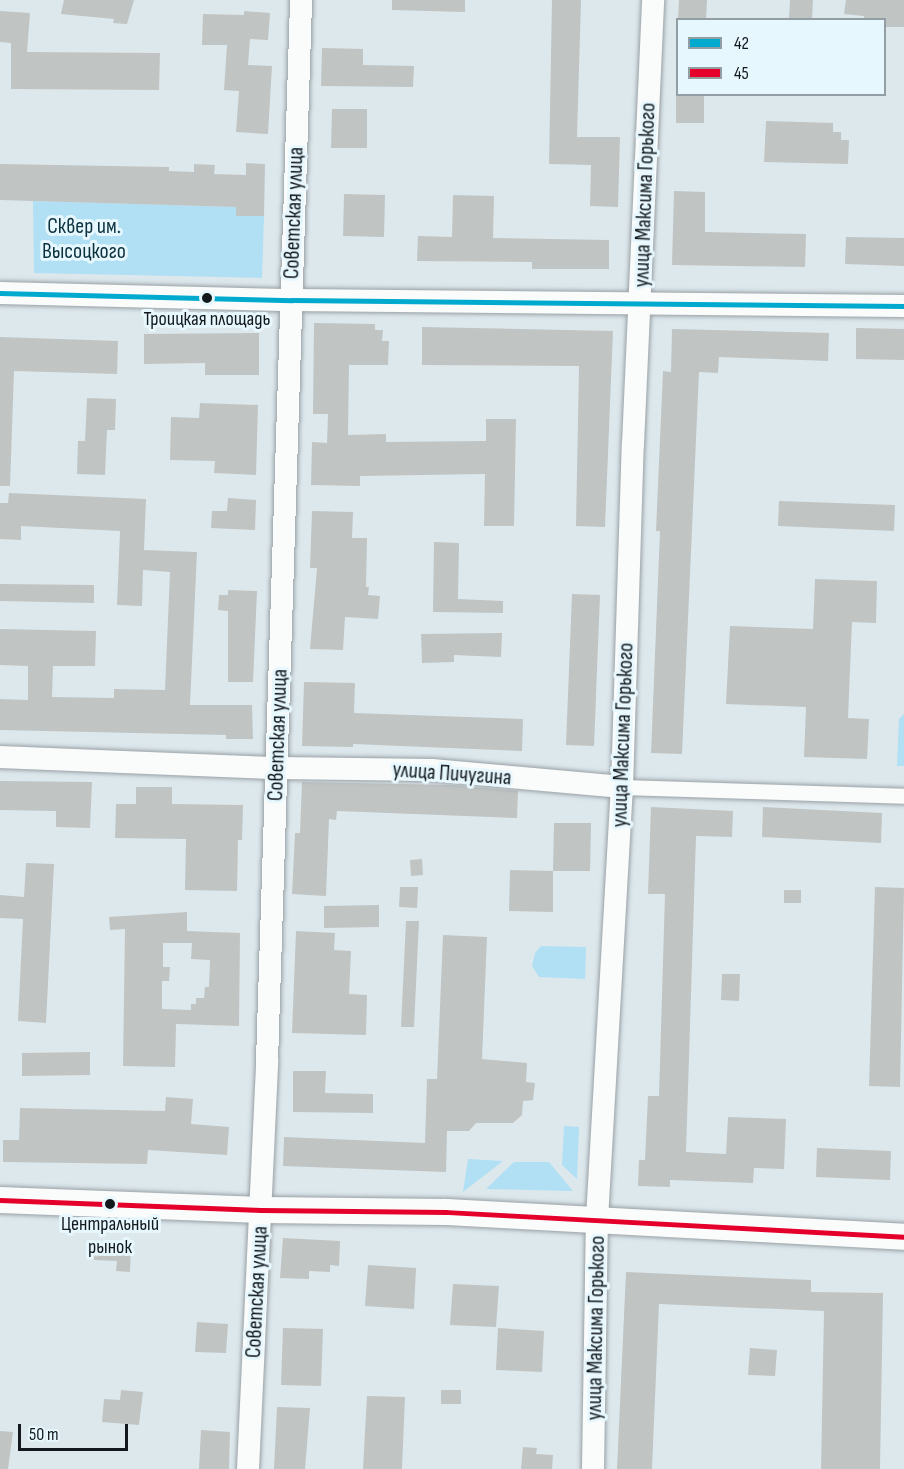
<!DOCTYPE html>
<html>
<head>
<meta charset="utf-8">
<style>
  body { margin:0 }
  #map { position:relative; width:904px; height:1469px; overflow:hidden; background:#dde8ed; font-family:"Sofia Sans Condensed",sans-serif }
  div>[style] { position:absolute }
  .green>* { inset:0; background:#b1dff4 }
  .building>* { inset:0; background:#c0c4c3 }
  .roads { filter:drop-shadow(0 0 2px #99a1a5) drop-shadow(0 0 2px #99a1a5) }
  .street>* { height:15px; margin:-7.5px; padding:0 7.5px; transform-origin:7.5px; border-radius:7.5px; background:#fafcfc }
  .secondary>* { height:22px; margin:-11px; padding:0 11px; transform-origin:11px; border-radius:11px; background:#fafcfc }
  .primary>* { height:26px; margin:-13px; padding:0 13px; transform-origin:13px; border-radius:13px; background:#fafcfc }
  .bus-1>* { height:4.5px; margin:-2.25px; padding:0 2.25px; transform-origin:2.25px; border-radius:2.25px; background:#00a9ce }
  .bus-2>* { height:4.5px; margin:-2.25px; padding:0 2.25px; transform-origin:2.25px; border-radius:2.25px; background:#e4002b }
  .dots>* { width:16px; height:16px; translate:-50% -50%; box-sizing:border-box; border:3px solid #e7f7fe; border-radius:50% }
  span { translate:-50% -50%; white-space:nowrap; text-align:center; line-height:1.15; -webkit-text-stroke:6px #e7f7fe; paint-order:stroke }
  .bus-label { font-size:20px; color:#12191c }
  .street-label { font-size:22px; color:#12191c }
  .park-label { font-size:22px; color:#0b313f }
  .legend { position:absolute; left:676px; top:18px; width:210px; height:78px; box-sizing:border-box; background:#e7f7fe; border:2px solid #929ea4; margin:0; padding:8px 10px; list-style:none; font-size:18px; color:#12191c }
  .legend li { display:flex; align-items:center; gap:12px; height:30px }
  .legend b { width:30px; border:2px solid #929ea4 }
  .scale { position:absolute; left:18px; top:1424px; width:110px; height:27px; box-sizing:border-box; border:3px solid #12191c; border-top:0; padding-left:8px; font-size:18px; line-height:21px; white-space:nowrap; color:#12191c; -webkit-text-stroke:4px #e7f7fe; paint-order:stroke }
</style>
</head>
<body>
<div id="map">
  <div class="green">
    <i style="clip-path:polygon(33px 201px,236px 207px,236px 215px,264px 216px,262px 278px,34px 273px)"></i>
    <i style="clip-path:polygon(904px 714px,904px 766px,897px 766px,899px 719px)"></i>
    <i style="clip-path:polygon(541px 946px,586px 947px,585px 979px,539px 977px,532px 966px,535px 953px)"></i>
    <i style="clip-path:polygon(564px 1126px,579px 1127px,577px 1179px,562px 1165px)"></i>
    <i style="clip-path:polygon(468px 1159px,503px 1161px,463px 1192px)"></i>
    <i style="clip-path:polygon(514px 1162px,549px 1162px,573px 1191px,486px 1189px)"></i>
  </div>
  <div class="building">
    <i style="clip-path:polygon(64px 0,134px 0,127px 24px,113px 23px,114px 19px,61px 14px)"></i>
    <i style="clip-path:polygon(392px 0,465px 0,465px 12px,392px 10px)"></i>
    <i style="clip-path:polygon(552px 0,581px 0,577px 137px,620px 137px,618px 207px,590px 206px,591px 165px,549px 164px)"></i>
    <i style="clip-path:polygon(679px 0,707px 0,706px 20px,678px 20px)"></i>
    <i style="clip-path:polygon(790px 0,813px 0,812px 20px,789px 20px)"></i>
    <i style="clip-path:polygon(846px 0,904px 0,904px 27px,885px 27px,885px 20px,864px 20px,864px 16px,844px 14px)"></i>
    <i style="clip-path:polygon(0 11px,30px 13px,27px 52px,160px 53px,159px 90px,11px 89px,11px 43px,0 42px)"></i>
    <i style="clip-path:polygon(244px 11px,270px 13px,268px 40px,250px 39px,248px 65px,272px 66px,268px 134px,236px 132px,239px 91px,224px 90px,227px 45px,202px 45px,203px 14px,244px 15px)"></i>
    <i style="clip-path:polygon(322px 48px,363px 49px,363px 65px,414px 66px,413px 87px,321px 86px)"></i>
    <i style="clip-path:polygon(676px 94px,704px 94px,704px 123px,676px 123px)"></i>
    <i style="clip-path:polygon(332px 109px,367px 109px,367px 148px,331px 148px)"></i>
    <i style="clip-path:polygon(766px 121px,833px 123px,833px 132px,841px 132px,841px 140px,849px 140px,848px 164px,764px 162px)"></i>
    <i style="clip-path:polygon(246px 163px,265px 164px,264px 216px,236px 216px,236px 207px,0 200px,0 164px,169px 167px,169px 171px,194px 172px,194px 164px,215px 165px,214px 174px,246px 175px)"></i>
    <i style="clip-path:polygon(674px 191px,705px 192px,705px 232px,806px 234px,805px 267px,672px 265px)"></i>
    <i style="clip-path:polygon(344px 194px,385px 195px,384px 237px,343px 236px)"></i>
    <i style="clip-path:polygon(453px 195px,494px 196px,493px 238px,609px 240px,609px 269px,532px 269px,532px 262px,417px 261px,418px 236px,452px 237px)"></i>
    <i style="clip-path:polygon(846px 237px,904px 238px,904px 266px,845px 264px)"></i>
    <i style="clip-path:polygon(314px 323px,375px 324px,375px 330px,383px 330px,382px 341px,389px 341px,388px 365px,349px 365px,348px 435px,386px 434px,386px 442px,486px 441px,486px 419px,516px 419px,514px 526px,484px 526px,485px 474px,360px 476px,360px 486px,311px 485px,312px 442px,327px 443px,328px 414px,313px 414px)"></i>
    <i style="clip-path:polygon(422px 327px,613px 331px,605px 527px,576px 526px,579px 366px,422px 365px)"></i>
    <i style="clip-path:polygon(856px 328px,904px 329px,904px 360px,856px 359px)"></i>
    <i style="clip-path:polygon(672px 329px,829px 333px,828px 361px,719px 357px,718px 373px,699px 372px,682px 754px,651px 753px,660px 531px,656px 531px,663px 371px,671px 372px)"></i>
    <i style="clip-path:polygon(259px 333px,259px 375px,205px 375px,205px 363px,144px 364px,144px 334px)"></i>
    <i style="clip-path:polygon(0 337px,118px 341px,117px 374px,14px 371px,10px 486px,0 486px)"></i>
    <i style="clip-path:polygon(87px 398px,116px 399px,115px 430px,107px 430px,105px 475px,77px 474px,78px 441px,85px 441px)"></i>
    <i style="clip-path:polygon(200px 403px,258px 405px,256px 475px,214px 473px,215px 461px,170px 460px,171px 417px,199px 418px)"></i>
    <i style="clip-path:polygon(9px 493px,146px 499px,144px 550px,197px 552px,190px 705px,252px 705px,253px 739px,226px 739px,226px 735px,0 730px,0 699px,28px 700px,28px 666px,0 665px,0 629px,96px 631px,95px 666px,53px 666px,52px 697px,114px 698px,114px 689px,165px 690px,170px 572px,143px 570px,142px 606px,117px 605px,120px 531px,21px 526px,21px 540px,0 539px,0 503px,8px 503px)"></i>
    <i style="clip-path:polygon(228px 498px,256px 500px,255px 530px,211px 528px,212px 511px,227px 511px)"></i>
    <i style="clip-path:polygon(779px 501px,895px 505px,894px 531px,778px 526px)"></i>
    <i style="clip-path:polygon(312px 511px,353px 512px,352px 538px,367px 538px,366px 587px,369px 587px,368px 595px,380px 596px,378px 619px,345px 617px,343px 650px,310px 649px,317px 568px,310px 568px)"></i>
    <i style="clip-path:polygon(434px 542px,459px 543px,458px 599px,503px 601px,503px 613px,433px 612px)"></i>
    <i style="clip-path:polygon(815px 579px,877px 581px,876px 623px,852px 622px,848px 718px,869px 719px,867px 759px,804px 757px,806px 707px,726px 704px,730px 626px,813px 629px)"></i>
    <i style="clip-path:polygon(0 584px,94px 585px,94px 603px,0 601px)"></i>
    <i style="clip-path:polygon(228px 590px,257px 591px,253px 682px,228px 682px,228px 611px,218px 610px,219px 595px,228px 595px)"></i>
    <i style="clip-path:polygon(572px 594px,600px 595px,594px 746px,566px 745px)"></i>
    <i style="clip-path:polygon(502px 633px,501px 657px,454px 655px,454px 662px,422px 663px,421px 634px)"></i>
    <i style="clip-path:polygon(304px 682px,355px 683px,354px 713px,523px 719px,522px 751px,353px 744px,353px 747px,302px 746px)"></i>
    <i style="clip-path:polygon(0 781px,92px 782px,90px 828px,56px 827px,56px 811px,0 810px)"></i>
    <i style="clip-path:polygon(302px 782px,452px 785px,518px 791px,517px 818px,337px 811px,336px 820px,329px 819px,326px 896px,292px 894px,295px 833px,300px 833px)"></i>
    <i style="clip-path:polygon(136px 787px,172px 787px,172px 804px,243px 805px,242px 840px,238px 840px,237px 891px,185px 890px,186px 839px,115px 838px,116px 804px,136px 804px)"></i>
    <i style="clip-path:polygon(651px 807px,733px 811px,732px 837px,696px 836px,686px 1152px,726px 1154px,728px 1117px,786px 1119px,784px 1169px,754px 1168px,753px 1183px,670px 1180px,670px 1187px,638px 1186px,639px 1160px,645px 1160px,648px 1096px,659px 1096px,665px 894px,648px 894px)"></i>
    <i style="clip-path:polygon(763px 807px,882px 813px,881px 843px,762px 837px)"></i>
    <i style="clip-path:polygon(554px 823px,591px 823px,590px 871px,553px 871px)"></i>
    <i style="clip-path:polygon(422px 859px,423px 875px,411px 876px,410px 860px)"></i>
    <i style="clip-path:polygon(26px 863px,54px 864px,46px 1023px,18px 1021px,23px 919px,0 918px,0 895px,24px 897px)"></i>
    <i style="clip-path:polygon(510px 870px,553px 871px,553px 912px,509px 911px)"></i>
    <i style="clip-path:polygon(400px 887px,418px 887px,417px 908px,399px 907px)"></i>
    <i style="clip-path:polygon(875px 887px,904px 888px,900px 1087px,869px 1086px)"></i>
    <i style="clip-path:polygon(784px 890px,801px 890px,801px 903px,784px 903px)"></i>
    <i style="clip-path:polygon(379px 905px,379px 927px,324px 928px,324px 906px)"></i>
    <i style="clip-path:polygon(evenodd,187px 912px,187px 931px,240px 933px,239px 1026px,176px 1024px,175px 1067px,123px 1066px,125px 929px,110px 930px,109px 917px,187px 912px,163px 943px,192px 943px,191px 959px,210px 960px,209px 987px,205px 987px,204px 998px,196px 998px,196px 1004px,191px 1004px,191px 1010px,162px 1009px,162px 981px,169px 981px,170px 967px,163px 967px,163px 943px)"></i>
    <i style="clip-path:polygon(406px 921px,419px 921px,414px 1027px,401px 1027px)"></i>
    <i style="clip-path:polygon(296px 931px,335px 933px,334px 950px,351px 951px,349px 994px,367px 995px,366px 1035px,292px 1033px)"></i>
    <i style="clip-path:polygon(443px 935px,487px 937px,482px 1059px,527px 1063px,526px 1082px,535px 1083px,533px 1100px,523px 1101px,522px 1115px,513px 1123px,476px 1123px,469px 1131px,447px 1131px,446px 1172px,283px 1166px,284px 1137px,425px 1143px,427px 1079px,437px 1079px)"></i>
    <i style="clip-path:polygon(722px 974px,740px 974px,739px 1001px,721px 1000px)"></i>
    <i style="clip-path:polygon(90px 1052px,90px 1075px,22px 1076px,22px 1053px)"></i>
    <i style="clip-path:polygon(293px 1071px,326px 1071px,325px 1093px,373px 1094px,373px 1113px,293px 1112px)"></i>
    <i style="clip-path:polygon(166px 1097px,193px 1099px,191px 1124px,229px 1127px,227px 1155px,148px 1150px,147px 1164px,3px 1162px,3px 1140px,19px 1140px,20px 1108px,165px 1111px)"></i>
    <i style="clip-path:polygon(817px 1148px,891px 1151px,890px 1180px,816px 1177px)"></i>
    <i style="clip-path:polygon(283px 1238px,340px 1241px,339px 1266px,330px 1265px,330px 1272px,309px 1271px,309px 1279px,280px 1278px)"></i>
    <i style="clip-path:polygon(94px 1243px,131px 1244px,130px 1272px,116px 1271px,117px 1261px,94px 1260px)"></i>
    <i style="clip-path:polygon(368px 1265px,416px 1268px,414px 1309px,365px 1306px)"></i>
    <i style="clip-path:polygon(626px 1272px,811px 1280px,811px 1292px,883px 1293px,880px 1469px,821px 1469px,824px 1311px,659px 1304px,652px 1469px,617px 1469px)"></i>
    <i style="clip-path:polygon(453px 1284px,499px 1286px,496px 1327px,450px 1325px)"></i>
    <i style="clip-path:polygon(197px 1322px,228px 1324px,226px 1353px,195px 1352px)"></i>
    <i style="clip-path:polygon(283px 1328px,323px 1329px,321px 1386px,281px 1385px)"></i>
    <i style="clip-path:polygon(498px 1328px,544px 1331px,542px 1372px,496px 1370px)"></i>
    <i style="clip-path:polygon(750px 1348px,777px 1350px,775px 1376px,748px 1375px)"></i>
    <i style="clip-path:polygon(121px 1390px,143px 1392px,139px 1425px,102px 1422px,104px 1399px,120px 1400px)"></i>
    <i style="clip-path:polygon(441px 1390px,461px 1390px,461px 1404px,441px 1404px)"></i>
    <i style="clip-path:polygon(367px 1396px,405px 1397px,402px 1469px,363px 1469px)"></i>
    <i style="clip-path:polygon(277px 1407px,310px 1408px,305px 1469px,274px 1469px)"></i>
    <i style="clip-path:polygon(201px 1430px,230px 1432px,229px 1469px,199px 1469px)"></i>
    <i style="clip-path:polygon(0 1431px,13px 1432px,8px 1469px,0 1469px)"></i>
    <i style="clip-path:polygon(523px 1447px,537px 1448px,536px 1454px,553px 1455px,552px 1469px,521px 1469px)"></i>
  </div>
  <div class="roads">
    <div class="street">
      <i style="left:622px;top:787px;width:282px;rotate:1.8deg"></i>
    </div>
    <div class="secondary">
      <i style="left:0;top:293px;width:292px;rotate:1.4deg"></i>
      <i style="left:292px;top:300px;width:612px;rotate:0.56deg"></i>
      <i style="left:0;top:757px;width:278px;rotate:2.3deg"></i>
      <i style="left:278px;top:768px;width:154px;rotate:0.7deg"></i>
      <i style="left:432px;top:770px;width:191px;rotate:5.1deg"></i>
      <i style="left:248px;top:1469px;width:408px;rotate:-87.3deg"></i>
      <i style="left:267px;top:1061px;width:1062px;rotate:-88.16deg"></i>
      <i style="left:593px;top:1469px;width:250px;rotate:-89.1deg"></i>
      <i style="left:597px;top:1219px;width:433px;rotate:-86.7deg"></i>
      <i style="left:622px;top:787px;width:343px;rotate:-88.2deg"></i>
      <i style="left:633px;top:444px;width:444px;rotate:-87.4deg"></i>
    </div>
    <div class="primary">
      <i style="left:0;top:1200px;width:261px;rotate:2.2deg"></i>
      <i style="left:261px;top:1210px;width:185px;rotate:0.6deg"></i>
      <i style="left:446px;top:1212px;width:459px;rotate:3.1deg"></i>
    </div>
  </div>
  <div class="bus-1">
    <i style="left:0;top:293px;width:292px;rotate:1.4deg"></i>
    <i style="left:292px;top:300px;width:612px;rotate:0.56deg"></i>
  </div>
  <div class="bus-2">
    <i style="left:0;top:1200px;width:261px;rotate:2.2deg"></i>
    <i style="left:261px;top:1210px;width:185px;rotate:0.6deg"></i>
    <i style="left:446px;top:1212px;width:459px;rotate:3.1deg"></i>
  </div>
  <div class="dots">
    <i style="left:207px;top:298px;background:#12191c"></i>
    <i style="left:110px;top:1204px;background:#12191c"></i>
  </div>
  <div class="bus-label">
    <span style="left:207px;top:319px">Троицкая площадь</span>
    <span style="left:110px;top:1236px">Центральный<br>рынок</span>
  </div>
  <div class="street-label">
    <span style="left:645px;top:195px;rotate:-88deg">улица Максима Горького</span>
    <span style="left:294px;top:213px;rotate:-88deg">Советская улица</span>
    <span style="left:278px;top:735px;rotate:-88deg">Советская улица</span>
    <span style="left:623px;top:735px;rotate:-88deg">улица Максима Горького</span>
    <span style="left:452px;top:774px;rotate:4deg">улица Пичугина</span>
    <span style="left:257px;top:1292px;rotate:-87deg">Советская улица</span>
    <span style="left:596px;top:1328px;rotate:-89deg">улица Максима Горького</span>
  </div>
  <div class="park-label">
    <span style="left:84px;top:239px">Сквер им.<br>Высоцкого</span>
  </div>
  <ul class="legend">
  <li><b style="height:8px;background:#00a9ce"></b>42</li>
  <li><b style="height:8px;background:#e4002b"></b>45</li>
  </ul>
  <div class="scale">50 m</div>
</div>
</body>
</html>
